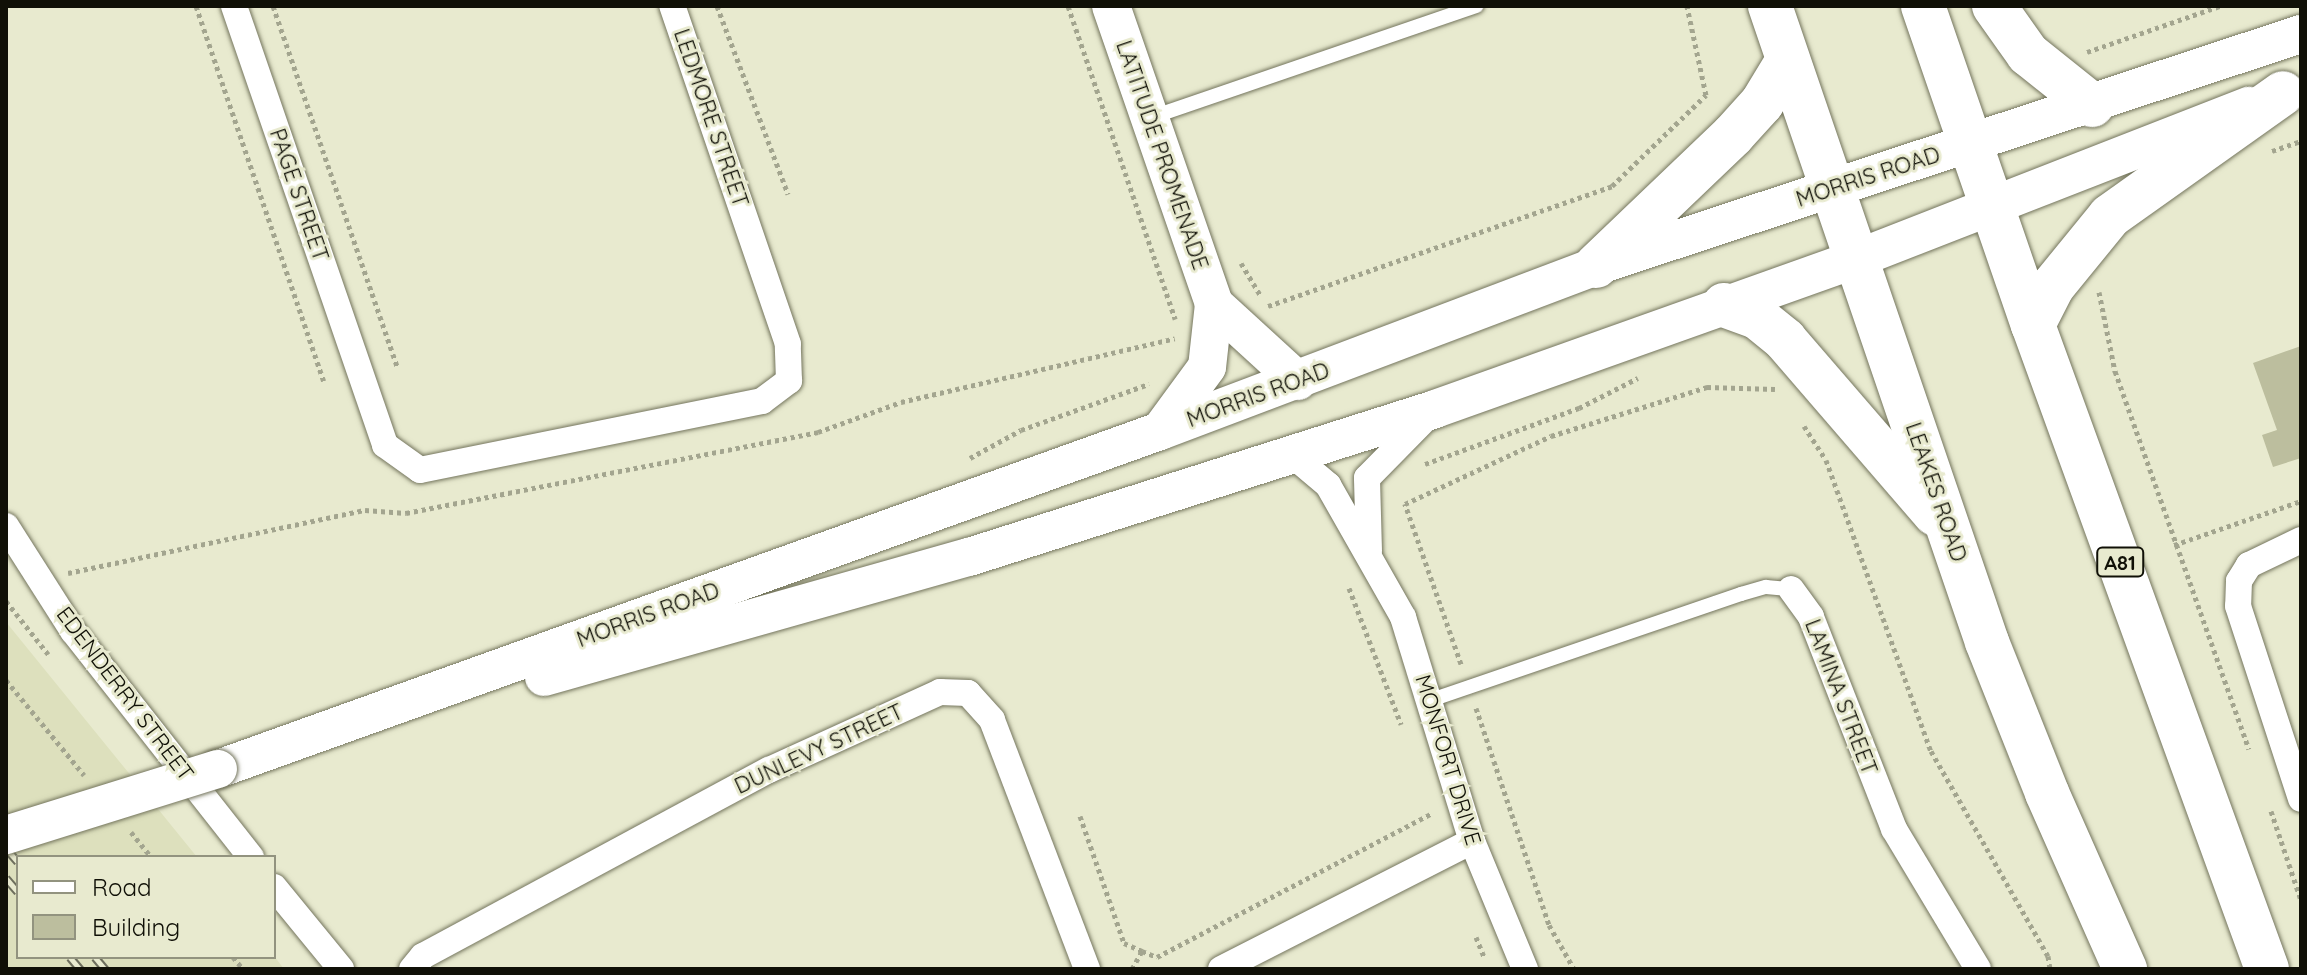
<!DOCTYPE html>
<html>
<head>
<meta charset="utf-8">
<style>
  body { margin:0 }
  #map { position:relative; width:2307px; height:975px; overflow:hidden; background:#e8eacf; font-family:Quicksand,sans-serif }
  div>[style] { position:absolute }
  .built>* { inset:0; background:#dde0bd }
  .building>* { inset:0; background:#bcbe9e }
  .path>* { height:5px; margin-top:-2.5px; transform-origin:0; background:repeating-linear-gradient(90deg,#a3a58f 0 4px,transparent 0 8px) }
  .roads { filter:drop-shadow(0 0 2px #74755d) drop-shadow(0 0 2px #74755d) }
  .lane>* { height:14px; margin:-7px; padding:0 7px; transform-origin:7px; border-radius:7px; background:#fff }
  .street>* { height:26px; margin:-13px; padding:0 13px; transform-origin:13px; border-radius:13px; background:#fff }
  .secondary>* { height:38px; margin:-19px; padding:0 19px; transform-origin:19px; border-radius:19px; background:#fff }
  .highway>* { height:44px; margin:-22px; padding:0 22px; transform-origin:22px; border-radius:22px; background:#fff }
  .rail>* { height:9px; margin-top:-4.5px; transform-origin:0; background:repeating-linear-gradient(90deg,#e8eacf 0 18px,#6d6e5d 0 36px); box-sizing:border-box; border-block:2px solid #6d6e5d }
  .bridges { filter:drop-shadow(0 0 2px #74755d) drop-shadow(0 0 2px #74755d) }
  .secondary-bridge>* { height:38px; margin:-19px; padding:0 19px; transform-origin:19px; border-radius:19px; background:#fff }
  span { translate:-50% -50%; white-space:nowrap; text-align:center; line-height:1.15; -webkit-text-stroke:6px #e8eacf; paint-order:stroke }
  .shield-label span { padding:2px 6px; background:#e8eacf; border:2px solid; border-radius:6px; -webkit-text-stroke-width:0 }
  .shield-label { font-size:20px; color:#101007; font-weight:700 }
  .street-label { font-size:22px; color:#101007 }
  .frame { position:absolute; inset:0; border:8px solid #101007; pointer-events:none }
  .legend { position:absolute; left:16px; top:855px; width:260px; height:104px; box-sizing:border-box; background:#e8eacf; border:2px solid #92937f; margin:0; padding:10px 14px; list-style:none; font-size:24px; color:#101007 }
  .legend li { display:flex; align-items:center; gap:16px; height:40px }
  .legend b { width:40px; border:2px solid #92937f }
</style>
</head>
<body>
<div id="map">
  <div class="built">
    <i style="clip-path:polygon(6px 622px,197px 857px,18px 857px,18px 957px,274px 956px,284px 969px,6px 969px)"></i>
  </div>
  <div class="building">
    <i style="clip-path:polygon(2301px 346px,2301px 458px,2273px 467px,2262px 435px,2277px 430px,2253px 363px)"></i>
  </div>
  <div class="path">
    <i style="left:196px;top:6px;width:396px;rotate:71.2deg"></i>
    <i style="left:273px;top:6px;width:382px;rotate:71deg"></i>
    <i style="left:717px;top:6px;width:201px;rotate:69.3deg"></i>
    <i style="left:1068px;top:6px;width:331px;rotate:71.1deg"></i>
    <i style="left:2087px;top:52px;width:141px;rotate:-19.1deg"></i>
    <i style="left:2272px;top:151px;width:31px;rotate:-19deg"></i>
    <i style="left:1241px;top:263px;width:37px;rotate:59deg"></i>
    <i style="left:2099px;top:292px;width:81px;rotate:78.6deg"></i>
    <i style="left:2115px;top:371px;width:401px;rotate:70.5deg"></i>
    <i style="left:1268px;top:306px;width:364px;rotate:-19.2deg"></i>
    <i style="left:1612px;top:186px;width:131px;rotate:-44.1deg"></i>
    <i style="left:1706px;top:95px;width:91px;rotate:-102.1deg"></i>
    <i style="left:1804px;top:426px;width:40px;rotate:57.1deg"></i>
    <i style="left:1826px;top:460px;width:309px;rotate:70.2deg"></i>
    <i style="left:1931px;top:751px;width:236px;rotate:60.3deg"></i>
    <i style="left:2048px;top:956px;width:13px;rotate:81deg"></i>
    <i style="left:970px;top:458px;width:58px;rotate:-28.8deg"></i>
    <i style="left:1021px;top:430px;width:136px;rotate:-19.8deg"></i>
    <i style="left:1425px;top:464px;width:164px;rotate:-20deg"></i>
    <i style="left:1579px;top:408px;width:66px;rotate:-27deg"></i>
    <i style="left:2174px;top:545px;width:134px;rotate:-19.1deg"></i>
    <i style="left:68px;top:573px;width:304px;rotate:-12deg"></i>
    <i style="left:365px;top:510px;width:41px;rotate:4.2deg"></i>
    <i style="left:406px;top:513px;width:420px;rotate:-11.1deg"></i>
    <i style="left:818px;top:432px;width:88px;rotate:-19.9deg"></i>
    <i style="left:901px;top:402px;width:281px;rotate:-13.1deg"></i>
    <i style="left:1349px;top:588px;width:146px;rotate:69.1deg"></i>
    <i style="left:6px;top:601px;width:68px;rotate:51.6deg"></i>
    <i style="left:1461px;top:664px;width:170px;rotate:-109.3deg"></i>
    <i style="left:1405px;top:504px;width:161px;rotate:-25deg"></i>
    <i style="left:1551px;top:436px;width:164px;rotate:-17.4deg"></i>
    <i style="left:1707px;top:387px;width:68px;rotate:1.7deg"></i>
    <i style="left:6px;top:680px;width:123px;rotate:50.6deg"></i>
    <i style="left:1476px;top:708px;width:229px;rotate:71.4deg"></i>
    <i style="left:1549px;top:925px;width:51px;rotate:60.4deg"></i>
    <i style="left:2271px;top:811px;width:94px;rotate:71.4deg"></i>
    <i style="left:1080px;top:816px;width:134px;rotate:70.9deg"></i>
    <i style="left:1124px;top:943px;width:20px;rotate:24deg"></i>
    <i style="left:131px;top:832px;width:32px;rotate:51deg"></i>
    <i style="left:1476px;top:937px;width:22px;rotate:68deg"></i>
    <i style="left:233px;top:957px;width:16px;rotate:50deg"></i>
    <i style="left:1132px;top:969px;width:21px;rotate:-61deg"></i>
    <i style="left:1142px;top:951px;width:16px;rotate:22deg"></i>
    <i style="left:1157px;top:957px;width:310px;rotate:-27.6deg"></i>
  </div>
  <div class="roads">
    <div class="lane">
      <i style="left:1152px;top:117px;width:343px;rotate:-18.9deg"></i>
      <i style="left:1431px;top:700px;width:328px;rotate:-18.9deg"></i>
      <i style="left:1741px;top:594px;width:26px;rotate:-16deg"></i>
      <i style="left:1766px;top:587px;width:25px;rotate:5deg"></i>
    </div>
    <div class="street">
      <i style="left:234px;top:6px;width:464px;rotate:71deg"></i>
      <i style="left:385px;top:445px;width:43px;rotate:35.5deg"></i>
      <i style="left:420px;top:470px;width:349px;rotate:-11.4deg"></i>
      <i style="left:762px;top:401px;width:34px;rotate:-37deg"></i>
      <i style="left:789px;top:381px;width:37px;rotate:-92deg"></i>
      <i style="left:788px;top:344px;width:357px;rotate:-108.9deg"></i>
      <i style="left:1290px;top:453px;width:50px;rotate:40.1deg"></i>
      <i style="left:1328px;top:485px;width:152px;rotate:60.4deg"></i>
      <i style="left:1403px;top:617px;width:234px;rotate:72.9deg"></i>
      <i style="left:1472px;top:841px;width:139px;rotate:67.5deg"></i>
      <i style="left:6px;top:526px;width:125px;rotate:57.5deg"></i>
      <i style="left:73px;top:631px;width:288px;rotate:51.8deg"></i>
      <i style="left:2301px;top:540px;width:58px;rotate:154.3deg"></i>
      <i style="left:2249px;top:565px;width:19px;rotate:122deg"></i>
      <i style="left:2239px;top:581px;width:25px;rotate:92deg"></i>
      <i style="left:2238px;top:606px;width:203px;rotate:71.9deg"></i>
      <i style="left:1369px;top:551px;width:73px;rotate:-91.6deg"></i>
      <i style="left:1367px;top:478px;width:91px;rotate:-45.4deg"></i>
      <i style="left:1791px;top:589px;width:34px;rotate:54deg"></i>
      <i style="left:1811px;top:617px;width:228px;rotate:68.6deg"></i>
      <i style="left:1894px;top:829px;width:163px;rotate:59deg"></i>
      <i style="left:274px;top:887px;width:106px;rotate:50.7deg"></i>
      <i style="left:412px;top:969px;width:17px;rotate:-50deg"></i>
      <i style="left:423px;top:956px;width:393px;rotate:-28.3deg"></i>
      <i style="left:769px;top:770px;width:188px;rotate:-24.5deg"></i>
      <i style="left:940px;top:692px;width:28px;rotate:2deg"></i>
      <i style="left:968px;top:693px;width:36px;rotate:48deg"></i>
      <i style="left:992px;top:720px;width:267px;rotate:69.1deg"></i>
      <i style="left:1221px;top:969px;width:282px;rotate:-27deg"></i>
    </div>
    <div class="secondary">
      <i style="left:1111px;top:6px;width:315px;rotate:70.9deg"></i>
      <i style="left:1214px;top:304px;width:63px;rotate:96.3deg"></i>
      <i style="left:1207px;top:367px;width:79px;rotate:126.3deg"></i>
      <i style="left:1214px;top:304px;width:114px;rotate:42.5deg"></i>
      <i style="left:544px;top:677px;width:442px;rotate:-15.8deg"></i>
      <i style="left:969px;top:557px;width:489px;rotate:-17.6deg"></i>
      <i style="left:1435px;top:409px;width:447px;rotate:-19.6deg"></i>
      <i style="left:1856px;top:259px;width:422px;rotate:-21.3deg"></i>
      <i style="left:218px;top:769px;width:1001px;rotate:-19.74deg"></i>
      <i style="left:1160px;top:431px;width:466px;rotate:-20.7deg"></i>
      <i style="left:1596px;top:266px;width:742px;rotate:-18.22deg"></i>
    </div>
    <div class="highway">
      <i style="left:1770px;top:6px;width:672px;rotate:71.16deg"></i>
      <i style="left:1987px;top:642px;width:162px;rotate:68.3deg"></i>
      <i style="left:2047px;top:793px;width:193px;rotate:66.1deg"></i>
      <i style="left:1923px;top:6px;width:337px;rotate:71deg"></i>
      <i style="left:2033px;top:325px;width:685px;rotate:70.03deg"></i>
      <i style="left:1994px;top:6px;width:59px;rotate:54.7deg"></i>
      <i style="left:2028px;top:54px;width:82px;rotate:38.6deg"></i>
      <i style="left:1596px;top:266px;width:190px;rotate:-43.7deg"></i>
      <i style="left:1733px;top:135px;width:43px;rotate:-47.8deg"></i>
      <i style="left:1762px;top:103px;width:50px;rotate:-58.8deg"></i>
      <i style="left:1724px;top:305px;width:35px;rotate:20deg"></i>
      <i style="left:1757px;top:317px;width:36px;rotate:39deg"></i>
      <i style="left:1785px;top:340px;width:230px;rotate:49.2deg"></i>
      <i style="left:2033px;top:325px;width:44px;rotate:-62.9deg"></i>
      <i style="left:2053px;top:286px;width:90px;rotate:-50.8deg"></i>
      <i style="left:2110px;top:216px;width:212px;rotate:-35.4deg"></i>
    </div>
  </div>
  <div class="rail">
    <i style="left:6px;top:848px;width:18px;rotate:49deg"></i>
    <i style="left:6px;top:878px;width:18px;rotate:49deg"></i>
    <i style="left:70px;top:957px;width:16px;rotate:50deg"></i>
    <i style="left:95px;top:957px;width:16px;rotate:50deg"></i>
  </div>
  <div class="bridges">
    <div class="secondary-bridge">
      <i style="left:6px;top:835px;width:222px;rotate:-17.3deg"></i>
    </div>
  </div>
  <div class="shield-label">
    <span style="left:2120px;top:562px">A81</span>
  </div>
  <div class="street-label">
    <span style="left:711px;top:118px;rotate:71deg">LEDMORE STREET</span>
    <span style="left:1162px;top:155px;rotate:71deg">LATITUDE PROMENADE</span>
    <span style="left:1868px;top:177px;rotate:-18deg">MORRIS ROAD</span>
    <span style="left:299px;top:195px;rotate:71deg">PAGE STREET</span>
    <span style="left:1258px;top:395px;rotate:-20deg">MORRIS ROAD</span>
    <span style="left:1936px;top:492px;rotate:71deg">LEAKES ROAD</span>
    <span style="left:648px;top:615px;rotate:-20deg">MORRIS ROAD</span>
    <span style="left:125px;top:694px;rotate:53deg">EDENDERRY STREET</span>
    <span style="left:1841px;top:697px;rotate:69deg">LAMINA STREET</span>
    <span style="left:819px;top:749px;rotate:-25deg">DUNLEVY STREET</span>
    <span style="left:1448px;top:760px;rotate:73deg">MONFORT DRIVE</span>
  </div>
  <div class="frame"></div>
  <ul class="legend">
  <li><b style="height:10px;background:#fff"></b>Road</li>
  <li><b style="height:22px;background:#bcbe9e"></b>Building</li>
  </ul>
</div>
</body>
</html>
